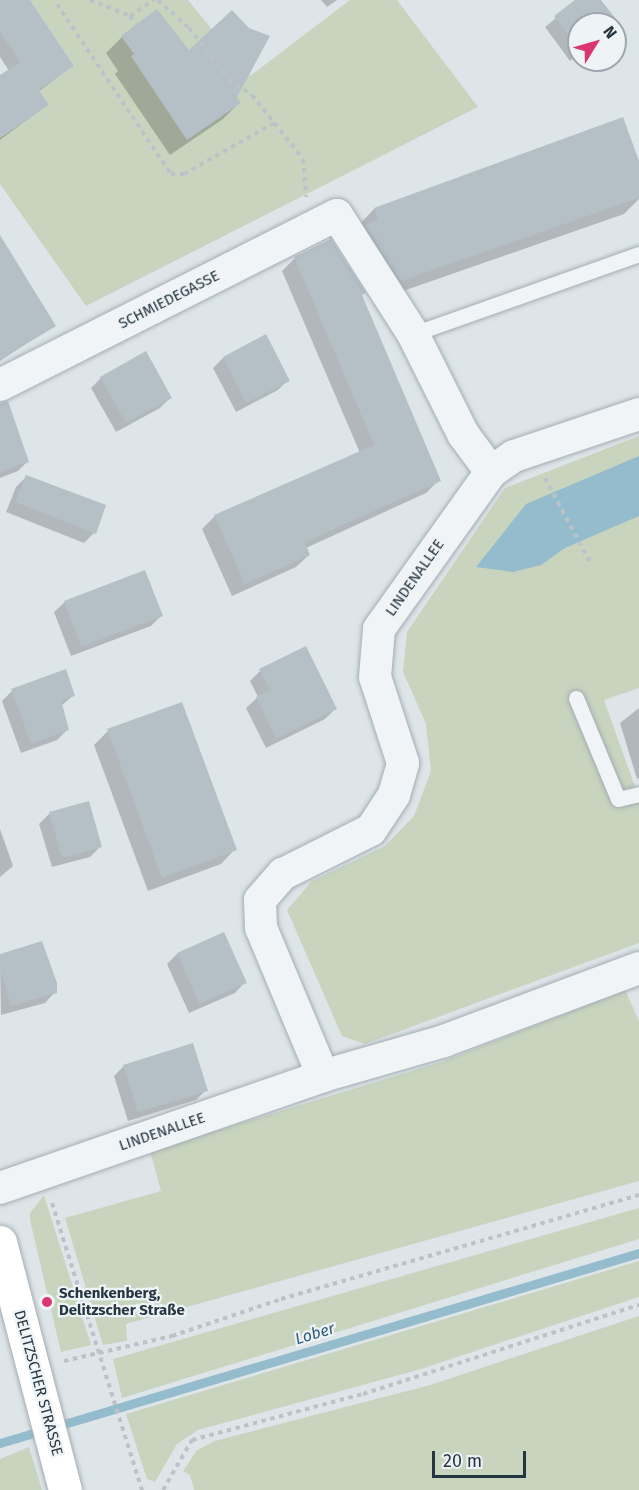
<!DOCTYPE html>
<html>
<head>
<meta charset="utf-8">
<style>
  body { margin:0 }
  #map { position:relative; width:639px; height:1490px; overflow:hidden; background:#dee5e9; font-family:"Fira Sans",sans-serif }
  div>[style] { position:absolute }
  .green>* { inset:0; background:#c8d4be }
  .water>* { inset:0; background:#95bccd }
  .shadow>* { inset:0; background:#0003 }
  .stream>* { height:9px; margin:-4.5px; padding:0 4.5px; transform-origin:4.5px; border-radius:4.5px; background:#95bccd }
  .building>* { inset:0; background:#b5bfc6 }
  .path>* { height:4px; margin-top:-2px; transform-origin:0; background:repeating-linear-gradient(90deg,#bcc3c8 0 4.5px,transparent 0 9px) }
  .roads { filter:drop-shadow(0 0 2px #a3adb3) drop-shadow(0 0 2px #a3adb3) }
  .lane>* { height:15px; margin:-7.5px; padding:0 7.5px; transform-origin:7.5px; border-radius:7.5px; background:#f1f4f7 }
  .street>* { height:32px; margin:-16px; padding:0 16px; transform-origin:16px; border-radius:16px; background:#f1f4f7 }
  .secondary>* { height:33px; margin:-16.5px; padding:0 16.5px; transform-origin:16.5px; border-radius:16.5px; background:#fff }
  .dots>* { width:16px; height:16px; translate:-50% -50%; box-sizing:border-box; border:3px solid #eef3f6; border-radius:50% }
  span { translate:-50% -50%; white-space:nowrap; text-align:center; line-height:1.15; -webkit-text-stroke:4.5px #eef3f6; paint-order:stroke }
  .street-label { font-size:15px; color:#263641 }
  .poi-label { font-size:15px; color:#263641; font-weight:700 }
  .left { translate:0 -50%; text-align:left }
  .water-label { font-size:16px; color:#2c5f79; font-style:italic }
  .north { position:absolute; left:567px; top:12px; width:60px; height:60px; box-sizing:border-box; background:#eef3f6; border:2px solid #9ea7ae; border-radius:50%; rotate:53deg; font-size:16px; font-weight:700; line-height:24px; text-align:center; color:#263641 }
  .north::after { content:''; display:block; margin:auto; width:21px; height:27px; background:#db3672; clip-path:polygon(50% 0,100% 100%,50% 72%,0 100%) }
  .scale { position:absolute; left:432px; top:1451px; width:94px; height:27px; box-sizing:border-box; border:3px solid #263641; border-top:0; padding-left:8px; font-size:18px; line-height:21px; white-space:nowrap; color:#263641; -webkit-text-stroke:4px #eef3f6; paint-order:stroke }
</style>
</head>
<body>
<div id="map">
  <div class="green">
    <i style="clip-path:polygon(30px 0,188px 0,250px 76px,350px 0,397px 0,478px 107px,86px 306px,0 184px,0 138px,49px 105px,39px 90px,74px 66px)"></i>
    <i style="clip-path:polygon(639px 436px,639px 688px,604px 700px,639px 798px,639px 943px,365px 1044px,342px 1036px,287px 910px,312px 881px,385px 846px,414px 816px,431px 771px,426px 724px,403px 672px,407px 632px,505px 488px)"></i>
    <i style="clip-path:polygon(625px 990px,639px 1021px,639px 1181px,126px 1324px,127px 1341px,103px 1345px,65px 1218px,161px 1191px,150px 1151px,444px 1061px)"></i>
    <i style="clip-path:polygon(44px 1195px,91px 1345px,61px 1352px,30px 1220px,30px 1213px)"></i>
    <i style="clip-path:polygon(639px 1208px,639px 1239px,122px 1398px,113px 1359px)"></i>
    <i style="clip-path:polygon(639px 1261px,639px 1297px,421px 1369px,198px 1430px,177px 1444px,155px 1482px,147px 1479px,126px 1414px)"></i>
    <i style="clip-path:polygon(639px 1316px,639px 1490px,194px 1490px,190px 1475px,183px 1471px,197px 1450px,215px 1441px,430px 1385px)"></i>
    <i style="clip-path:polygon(29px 1447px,42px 1490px,0 1490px,0 1459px)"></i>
  </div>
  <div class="water">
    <i style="clip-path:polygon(639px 456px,639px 516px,565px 548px,541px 565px,513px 572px,476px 567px,526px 504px)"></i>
  </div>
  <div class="shadow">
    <i style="clip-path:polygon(0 0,28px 0,72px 66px,38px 92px,47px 105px,0 140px,0 77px,9px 71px,0 57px)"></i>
    <i style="clip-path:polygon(321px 0,337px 0,327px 7px)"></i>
    <i style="clip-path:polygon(578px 0,600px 0,617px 23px,579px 24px,579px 54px,570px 61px,545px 27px)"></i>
    <i style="clip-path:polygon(122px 37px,189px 53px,239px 103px,223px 119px,170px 155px,115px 74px,118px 71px,106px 53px)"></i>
    <i style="clip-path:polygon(639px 165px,639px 199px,624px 214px,383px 298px,357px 227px,374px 209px)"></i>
    <i style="clip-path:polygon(0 237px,54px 325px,0 361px)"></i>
    <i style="clip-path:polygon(295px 258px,361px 296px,439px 480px,426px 493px,306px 548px,309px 555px,296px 567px,232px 596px,202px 529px,215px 516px,360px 453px,282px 271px)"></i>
    <i style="clip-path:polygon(223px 358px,288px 380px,278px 390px,236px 412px,213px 368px)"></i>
    <i style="clip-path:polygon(101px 378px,170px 398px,160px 408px,116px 432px,91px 388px)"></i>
    <i style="clip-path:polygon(0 416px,28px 461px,18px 471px,0 478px)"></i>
    <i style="clip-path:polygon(26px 477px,94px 533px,84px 543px,6px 512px,16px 487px)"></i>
    <i style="clip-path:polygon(65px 602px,161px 616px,151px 626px,71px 656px,54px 612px)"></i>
    <i style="clip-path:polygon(260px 671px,335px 709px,325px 719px,266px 748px,246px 708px,258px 697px,250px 681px)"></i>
    <i style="clip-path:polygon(12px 691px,74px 695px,61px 706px,67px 730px,57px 740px,21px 753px,2px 701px)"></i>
    <i style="clip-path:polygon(639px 708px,639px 778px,637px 779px,620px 723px)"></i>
    <i style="clip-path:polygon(108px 731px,235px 849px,221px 864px,148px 891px,94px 745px)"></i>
    <i style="clip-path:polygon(88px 803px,100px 847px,90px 857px,52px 867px,39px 824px,49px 814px)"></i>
    <i style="clip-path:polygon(0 829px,13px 866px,0 877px)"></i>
    <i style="clip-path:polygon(177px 954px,245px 982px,235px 993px,189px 1013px,167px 964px)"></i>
    <i style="clip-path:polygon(0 955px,55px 992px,45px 1003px,1px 1015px)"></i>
    <i style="clip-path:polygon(124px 1066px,206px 1090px,196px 1100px,128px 1121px,114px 1076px)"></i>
  </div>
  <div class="stream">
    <i style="left:0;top:1443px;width:667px;rotate:-16.56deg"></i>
  </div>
  <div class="building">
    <i style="clip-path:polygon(0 0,30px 0,74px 66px,39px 90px,49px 105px,0 138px,0 75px,20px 62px,0 32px)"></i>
    <i style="clip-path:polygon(575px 0,601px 0,619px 23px,579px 24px,579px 50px,554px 16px)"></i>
    <i style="clip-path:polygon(157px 9px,189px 50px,232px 10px,249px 28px,270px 36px,237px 97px,241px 103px,187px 140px,131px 56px,134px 54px,121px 36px)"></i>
    <i style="clip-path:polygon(623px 117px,639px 161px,639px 198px,401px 281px,365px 225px,378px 220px,374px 208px)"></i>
    <i style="clip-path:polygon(0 235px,56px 326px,0 360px)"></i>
    <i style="clip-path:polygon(331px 239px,366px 293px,362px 295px,441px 481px,305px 542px,310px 555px,245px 584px,214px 515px,374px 445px,294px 257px)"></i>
    <i style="clip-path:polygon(266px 334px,290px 381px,246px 403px,223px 357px)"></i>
    <i style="clip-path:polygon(146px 351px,172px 398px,126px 423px,100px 377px)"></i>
    <i style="clip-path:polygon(8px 401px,29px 462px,0 472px,0 403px)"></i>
    <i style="clip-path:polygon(26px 475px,106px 505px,96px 534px,15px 502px)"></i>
    <i style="clip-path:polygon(145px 570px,163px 616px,81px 647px,64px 601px)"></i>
    <i style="clip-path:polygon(306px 646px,337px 709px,276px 739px,256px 697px,270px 690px,259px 669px)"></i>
    <i style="clip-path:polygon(66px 669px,75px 696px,61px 700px,69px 730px,31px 744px,11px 689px)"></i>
    <i style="clip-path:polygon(182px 702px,237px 850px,162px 878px,107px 729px)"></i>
    <i style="clip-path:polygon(89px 801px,102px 847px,62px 858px,49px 812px)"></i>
    <i style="clip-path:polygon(224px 932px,247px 983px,199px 1004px,177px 953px)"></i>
    <i style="clip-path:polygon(42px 941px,57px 983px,57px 993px,11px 1006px,0 970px,0 954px)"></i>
    <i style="clip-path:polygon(193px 1043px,208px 1091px,138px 1112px,123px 1065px)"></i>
  </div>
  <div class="path">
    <i style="left:90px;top:0;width:43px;rotate:21.8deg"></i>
    <i style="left:130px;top:16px;width:12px;rotate:55deg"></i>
    <i style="left:158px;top:0;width:42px;rotate:42.1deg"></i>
    <i style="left:189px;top:28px;width:65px;rotate:51.9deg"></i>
    <i style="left:229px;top:79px;width:28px;rotate:35deg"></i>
    <i style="left:252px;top:95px;width:82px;rotate:51.4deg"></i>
    <i style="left:303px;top:159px;width:38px;rotate:85deg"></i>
    <i style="left:57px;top:4px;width:205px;rotate:56.2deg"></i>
    <i style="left:171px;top:174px;width:13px"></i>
    <i style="left:184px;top:174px;width:103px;rotate:-29.5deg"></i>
    <i style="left:130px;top:16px;width:29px;rotate:-34deg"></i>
    <i style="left:545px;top:478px;width:95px;rotate:61.8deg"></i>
    <i style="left:52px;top:1203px;width:301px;rotate:72.6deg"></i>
    <i style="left:64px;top:1361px;width:111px;rotate:-13deg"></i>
    <i style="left:172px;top:1336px;width:115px;rotate:-18.7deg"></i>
    <i style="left:281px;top:1299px;width:373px;rotate:-16.2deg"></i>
    <i style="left:163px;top:1490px;width:58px;rotate:-59.9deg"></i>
    <i style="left:192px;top:1440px;width:177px;rotate:-15.1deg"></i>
    <i style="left:363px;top:1394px;width:290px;rotate:-17.9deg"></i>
  </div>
  <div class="roads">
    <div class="lane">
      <i style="left:413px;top:334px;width:240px;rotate:-19.5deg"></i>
      <i style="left:576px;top:698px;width:109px;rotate:67.4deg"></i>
      <i style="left:618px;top:799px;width:22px;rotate:-13deg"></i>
    </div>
    <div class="street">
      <i style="left:0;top:385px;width:377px;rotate:-26.8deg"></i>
      <i style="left:337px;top:215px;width:141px;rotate:57.4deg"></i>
      <i style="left:413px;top:334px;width:112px;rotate:63.4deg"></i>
      <i style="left:463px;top:434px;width:47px;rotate:53.6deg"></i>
      <i style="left:323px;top:1076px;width:160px;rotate:-112.7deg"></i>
      <i style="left:261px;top:928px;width:28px;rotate:-92deg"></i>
      <i style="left:260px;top:900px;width:35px;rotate:-49deg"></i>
      <i style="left:283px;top:874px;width:98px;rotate:-26.6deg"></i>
      <i style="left:371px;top:830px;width:42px;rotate:-56.7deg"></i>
      <i style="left:394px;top:795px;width:33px;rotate:-74deg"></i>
      <i style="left:403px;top:763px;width:90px;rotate:-108deg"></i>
      <i style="left:375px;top:677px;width:48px;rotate:-85.2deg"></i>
      <i style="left:379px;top:629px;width:193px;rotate:-54.5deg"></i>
      <i style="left:491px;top:472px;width:28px;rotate:-35deg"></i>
      <i style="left:514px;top:456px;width:132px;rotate:-18.6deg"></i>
      <i style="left:0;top:1188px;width:342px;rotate:-19.1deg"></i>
      <i style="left:323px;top:1076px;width:126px;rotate:-16.1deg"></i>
      <i style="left:444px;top:1041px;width:208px;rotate:-20.5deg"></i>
    </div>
    <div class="secondary">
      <i style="left:0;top:1242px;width:256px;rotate:75.3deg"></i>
    </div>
  </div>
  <div class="dots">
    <i style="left:47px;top:1302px;background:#db3672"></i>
  </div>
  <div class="street-label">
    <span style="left:169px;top:300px;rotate:-27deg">SCHMIEDEGASSE</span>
    <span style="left:415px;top:578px;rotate:-55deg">LINDENALLEE</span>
    <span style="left:162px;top:1132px;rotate:-19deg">LINDENALLEE</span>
    <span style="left:38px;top:1383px;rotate:75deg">DELITZSCHER STRASSE</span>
  </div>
  <div class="poi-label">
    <span class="left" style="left:59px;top:1302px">Schenkenberg,<br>Delitzscher Straße</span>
  </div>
  <div class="water-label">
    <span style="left:315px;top:1334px;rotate:-17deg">Lober</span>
  </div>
  <div class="north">N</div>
  <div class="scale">20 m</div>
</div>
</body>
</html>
